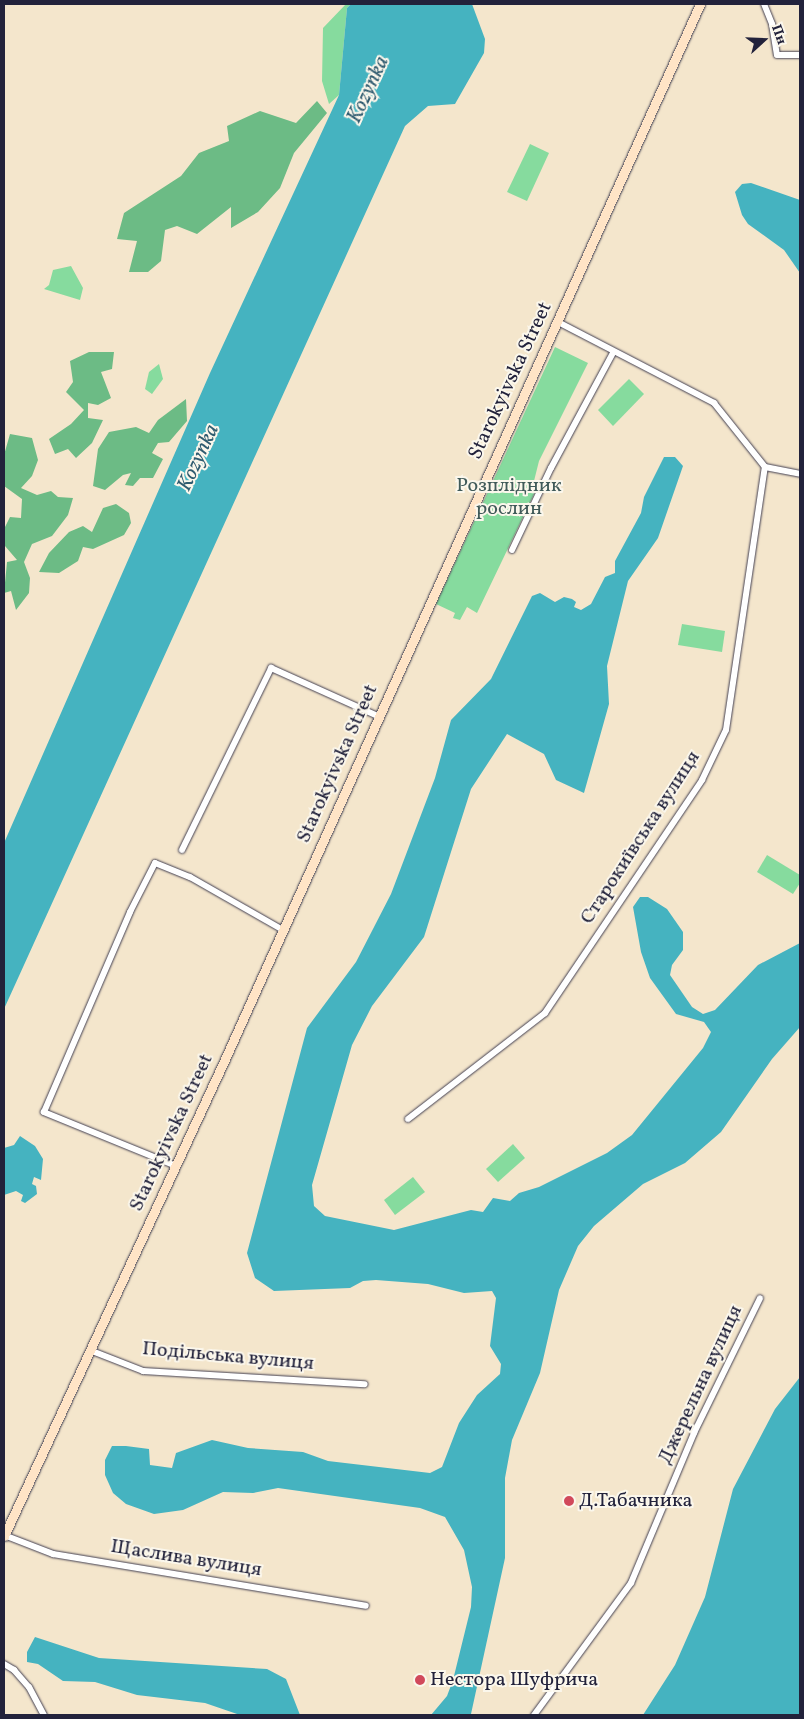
<!DOCTYPE html>
<html>
<head>
<meta charset="utf-8">
<style>
  body { margin:0 }
  #map { position:relative; width:804px; height:1719px; overflow:hidden; background:#f4e6cc; font-family:Vollkorn,serif }
  div>[style] { position:absolute }
  .green>* { inset:0; background:#86db9e }
  .forest>* { inset:0; background:#6cbb85 }
  .water>* { inset:0; background:#45b3c0 }
  .roads { filter:drop-shadow(0 0 1px #423f51) drop-shadow(0 0 1px #423f51) }
  .street>* { height:6px; margin:-3px; padding:0 3px; transform-origin:3px; border-radius:3px; background:#fff }
  .secondary>* { height:9px; margin:-4.5px; padding:0 4.5px; transform-origin:4.5px; border-radius:4.5px; background:#ffe4c6 }
  .dots>* { width:14px; height:14px; translate:-50% -50%; box-sizing:border-box; border:2px solid #fbf7ec; border-radius:50% }
  span { translate:-50% -50%; white-space:nowrap; text-align:center; line-height:1.15; -webkit-text-stroke:4px #fbf7ec; paint-order:stroke }
  .street-label { font-size:20px; color:#22223b }
  .park-label { font-size:20px; color:#405a59 }
  .poi-label { font-size:20px; color:#22223b }
  .left { translate:0 -50%; text-align:left }
  .water-label { font-size:21px; color:#305c70; font-style:italic }
  .frame { position:absolute; inset:0; border:5px solid #22223b; pointer-events:none }
  .north { position:absolute; left:739px; top:15px; width:50px; height:50px; -webkit-text-stroke:4px #fbf7ec; paint-order:stroke; rotate:70deg; font-size:14px; font-weight:700; line-height:20px; text-align:center; color:#22223b }
  .north::after { content:''; display:block; margin:auto; width:18px; height:22px; background:#22223b; clip-path:polygon(50% 0,100% 100%,50% 72%,0 100%) }
</style>
</head>
<body>
<div id="map">
  <div class="green">
    <i style="clip-path:polygon(346px 4px,351px 4px,347px 8px,339px 95px,329px 104px,322px 81px,323px 28px)"></i>
    <i style="clip-path:polygon(530px 144px,549px 153px,527px 201px,507px 192px)"></i>
    <i style="clip-path:polygon(71px 266px,83px 288px,80px 300px,44px 289px,49px 285px,53px 270px)"></i>
    <i style="clip-path:polygon(555px 347px,588px 363px,539px 461px,533px 485px,536px 490px,477px 613px,467px 607px,460px 620px,453px 618px,455px 613px,436px 604px)"></i>
    <i style="clip-path:polygon(159px 364px,163px 379px,152px 394px,145px 389px,149px 372px)"></i>
    <i style="clip-path:polygon(629px 379px,644px 394px,613px 426px,598px 410px)"></i>
    <i style="clip-path:polygon(682px 624px,725px 631px,722px 652px,678px 645px)"></i>
    <i style="clip-path:polygon(767px 855px,800px 875px,800px 883px,793px 894px,757px 872px)"></i>
    <i style="clip-path:polygon(513px 1144px,525px 1158px,498px 1182px,486px 1169px)"></i>
    <i style="clip-path:polygon(413px 1177px,425px 1192px,395px 1215px,384px 1200px)"></i>
  </div>
  <div class="forest">
    <i style="clip-path:polygon(317px 101px,327px 113px,294px 153px,280px 188px,258px 212px,231px 228px,231px 207px,197px 234px,177px 226px,165px 230px,161px 261px,148px 272px,129px 272px,137px 241px,117px 239px,124px 213px,181px 176px,199px 153px,229px 141px,227px 126px,260px 111px,296px 123px)"></i>
    <i style="clip-path:polygon(89px 352px,114px 352px,112px 369px,101px 372px,111px 398px,98px 405px,88px 403px,88px 418px,103px 420px,92px 443px,76px 458px,68px 449px,55px 454px,49px 439px,71px 424px,84px 410px,66px 392px,73px 382px,70px 361px)"></i>
    <i style="clip-path:polygon(186px 399px,187px 421px,169px 442px,158px 443px,152px 453px,163px 459px,153px 478px,140px 478px,133px 486px,125px 485px,131px 473px,123px 475px,105px 490px,93px 486px,98px 449px,109px 432px,136px 427px,149px 433px,158px 420px)"></i>
    <i style="clip-path:polygon(10px 434px,32px 438px,38px 460px,32px 476px,21px 488px,37px 495px,51px 491px,58px 497px,73px 498px,68px 515px,52px 536px,32px 544px,24px 562px,30px 578px,29px 593px,16px 610px,11px 591px,4px 593px,7px 562px,17px 560px,5px 546px,4px 529px,10px 517px,21px 518px,22px 499px,4px 486px,4px 455px)"></i>
    <i style="clip-path:polygon(116px 504px,129px 513px,131px 523px,124px 535px,93px 549px,83px 547px,78px 561px,59px 573px,39px 572px,49px 553px,69px 532px,83px 526px,92px 532px,103px 508px)"></i>
  </div>
  <div class="water">
    <i style="clip-path:polygon(351px 4px,472px 4px,485px 39px,484px 53px,455px 104px,428px 106px,405px 126px,4px 1009px,4px 843px,210px 373px,339px 95px,347px 8px)"></i>
    <i style="clip-path:polygon(751px 183px,800px 200px,800px 273px,784px 250px,748px 224px,742px 215px,735px 192px,742px 184px)"></i>
    <i style="clip-path:polygon(664px 457px,675px 457px,683px 466px,658px 538px,628px 581px,607px 666px,609px 704px,584px 793px,556px 780px,544px 754px,507px 734px,471px 789px,424px 937px,372px 1006px,352px 1045px,312px 1185px,314px 1206px,325px 1216px,394px 1230px,471px 1210px,483px 1212px,493px 1198px,510px 1201px,519px 1193px,539px 1187px,607px 1153px,632px 1135px,703px 1048px,711px 1032px,704px 1022px,676px 1014px,650px 978px,641px 952px,633px 907px,640px 897px,648px 897px,667px 909px,683px 932px,683px 950px,672px 965px,670px 975px,692px 1007px,703px 1014px,715px 1010px,758px 965px,800px 943px,800px 1027px,772px 1059px,721px 1132px,685px 1163px,643px 1184px,594px 1226px,578px 1246px,559px 1290px,540px 1373px,512px 1440px,505px 1478px,505px 1558px,471px 1714px,431px 1715px,447px 1696px,453px 1680px,471px 1607px,472px 1587px,464px 1550px,445px 1517px,420px 1508px,278px 1488px,253px 1493px,223px 1492px,183px 1510px,154px 1514px,126px 1504px,113px 1493px,105px 1475px,105px 1460px,112px 1446px,126px 1446px,149px 1449px,150px 1465px,172px 1468px,176px 1453px,212px 1440px,248px 1448px,303px 1452px,328px 1461px,430px 1473px,442px 1467px,459px 1423px,477px 1395px,500px 1374px,501px 1364px,490px 1346px,496px 1298px,492px 1291px,464px 1293px,428px 1284px,376px 1280px,363px 1281px,350px 1288px,274px 1291px,255px 1278px,247px 1253px,307px 1028px,356px 962px,391px 894px,435px 778px,451px 720px,491px 679px,532px 596px,540px 593px,555px 602px,564px 597px,572px 599px,576px 602px,574px 607px,581px 610px,591px 604px,605px 577px,615px 573px,615px 561px,641px 513px,644px 497px)"></i>
    <i style="clip-path:polygon(20px 1136px,35px 1146px,43px 1159px,41px 1180px,34px 1177px,32px 1184px,36px 1186px,37px 1194px,25px 1203px,21px 1201px,23px 1195px,16px 1191px,4px 1195px,4px 1148px,14px 1145px)"></i>
    <i style="clip-path:polygon(800px 1377px,800px 1715px,643px 1715px,675px 1665px,705px 1597px,733px 1489px,775px 1409px)"></i>
    <i style="clip-path:polygon(35px 1637px,99px 1658px,267px 1669px,286px 1679px,300px 1715px,240px 1715px,205px 1703px,137px 1695px,95px 1682px,63px 1681px,38px 1664px,27px 1662px,27px 1652px)"></i>
  </div>
  <div class="roads">
    <div class="street">
      <i style="left:764px;top:4px;width:22px;rotate:68deg"></i>
      <i style="left:772px;top:24px;width:31px;rotate:81deg"></i>
      <i style="left:777px;top:55px;width:23px"></i>
      <i style="left:558px;top:322px;width:176px;rotate:27.4deg"></i>
      <i style="left:714px;top:403px;width:82px;rotate:51.4deg"></i>
      <i style="left:765px;top:467px;width:36px;rotate:11deg"></i>
      <i style="left:512px;top:550px;width:91px;rotate:-64.6deg"></i>
      <i style="left:551px;top:468px;width:131px;rotate:-61.7deg"></i>
      <i style="left:182px;top:850px;width:203px;rotate:-63.9deg"></i>
      <i style="left:271px;top:668px;width:117px;rotate:24.2deg"></i>
      <i style="left:408px;top:1119px;width:173px;rotate:-37.7deg"></i>
      <i style="left:545px;top:1013px;width:281px;rotate:-56deg"></i>
      <i style="left:702px;top:780px;width:55px;rotate:-64.4deg"></i>
      <i style="left:726px;top:730px;width:266px;rotate:-81.6deg"></i>
      <i style="left:176px;top:1166px;width:143px;rotate:-157.8deg"></i>
      <i style="left:44px;top:1112px;width:218px;rotate:-66.7deg"></i>
      <i style="left:130px;top:912px;width:55px;rotate:-63deg"></i>
      <i style="left:155px;top:863px;width:38px;rotate:22deg"></i>
      <i style="left:190px;top:877px;width:107px;rotate:29.7deg"></i>
      <i style="left:92px;top:1351px;width:55px;rotate:21.4deg"></i>
      <i style="left:143px;top:1371px;width:222px;rotate:3.4deg"></i>
      <i style="left:4px;top:1535px;width:53px;rotate:21.2deg"></i>
      <i style="left:53px;top:1554px;width:317px;rotate:9.4deg"></i>
      <i style="left:4px;top:1664px;width:12px;rotate:31deg"></i>
      <i style="left:14px;top:1670px;width:23px;rotate:49deg"></i>
      <i style="left:29px;top:1687px;width:32px;rotate:62deg"></i>
      <i style="left:534px;top:1715px;width:164px;rotate:-53.7deg"></i>
      <i style="left:631px;top:1583px;width:163px;rotate:-67.2deg"></i>
      <i style="left:694px;top:1433px;width:150px;rotate:-63.9deg"></i>
    </div>
    <div class="secondary">
      <i style="left:4px;top:1536px;width:526px;rotate:-65.14deg"></i>
      <i style="left:225px;top:1059px;width:1157px;rotate:-65.76deg"></i>
    </div>
  </div>
  <div class="dots">
    <i style="left:569px;top:1501px;background:#d1495b"></i>
    <i style="left:420px;top:1680px;background:#d1495b"></i>
  </div>
  <div class="street-label">
    <span style="left:511px;top:381px;rotate:-65deg">Starokyivska Street</span>
    <span style="left:338px;top:764px;rotate:-66deg">Starokyivska Street</span>
    <span style="left:641px;top:838px;rotate:-57deg">Старокиївська вулиця</span>
    <span style="left:172px;top:1133px;rotate:-65deg">Starokyivska Street</span>
    <span style="left:228px;top:1357px;rotate:5deg">Подільська вулиця</span>
    <span style="left:701px;top:1385px;rotate:-65deg">Джерельна вулиця</span>
    <span style="left:186px;top:1559px;rotate:9deg">Щаслива вулиця</span>
  </div>
  <div class="park-label">
    <span style="left:509px;top:498px">Розплідник<br>рослин</span>
  </div>
  <div class="poi-label">
    <span class="left" style="left:579px;top:1501px">Д.Табачника</span>
    <span class="left" style="left:430px;top:1680px">Нестора Шуфрича</span>
  </div>
  <div class="water-label">
    <span style="left:369px;top:90px;rotate:-65deg">Kozynka</span>
    <span style="left:199px;top:458px;rotate:-65deg">Kozynka</span>
  </div>
  <div class="frame"></div>
  <div class="north">Пн</div>
</div>
</body>
</html>
